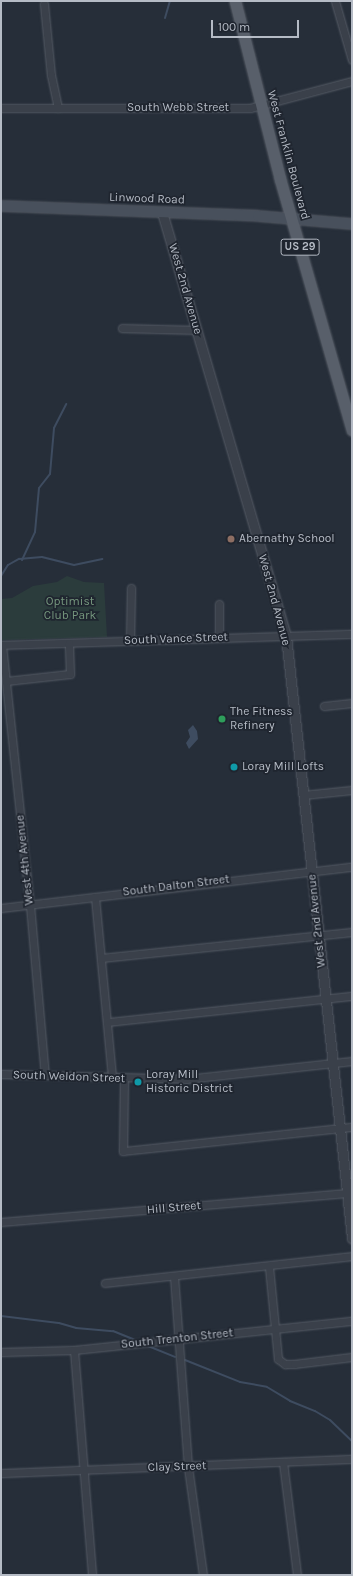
<!DOCTYPE html>
<html>
<head>
<meta charset="utf-8">
<style>
  body { margin:0 }
  #map { position:relative; width:353px; height:1576px; overflow:hidden; background:#262e39; font-family:Karla,sans-serif }
  div>[style] { position:absolute }
  .green>* { inset:0; background:#2b3c3c }
  .water>* { inset:0; background:#3e4c60 }
  .stream>* { height:2px; margin:-1px; padding:0 1px; transform-origin:1px; border-radius:1px; background:#3e4c60 }
  .roads { filter:drop-shadow(0 0 1px #555b65) drop-shadow(0 0 1px #555b65) }
  .minor>* { height:7px; margin:-3.5px; padding:0 3.5px; transform-origin:3.5px; border-radius:3.5px; background:#3a404a }
  .tertiary>* { height:9px; margin:-4.5px; padding:0 4.5px; transform-origin:4.5px; border-radius:4.5px; background:#3a404a }
  .secondary>* { height:10px; margin:-5px; padding:0 5px; transform-origin:5px; border-radius:5px; background:#48505c }
  .primary>* { height:11px; margin:-5.5px; padding:0 5.5px; transform-origin:5.5px; border-radius:5.5px; background:#585f6a }
  .dots>* { width:11px; height:11px; translate:-50% -50%; box-sizing:border-box; border:2px solid #1f252f; border-radius:50% }
  span { translate:-50% -50%; white-space:nowrap; text-align:center; line-height:1.15; -webkit-text-stroke:3.5px #1f252f; paint-order:stroke }
  .shield-label span { padding:1px 3px; background:#1f252f; border:1px solid; border-radius:3px; -webkit-text-stroke-width:0 }
  .shield-label { font-size:11px; color:#b5bbc5; font-weight:700 }
  .street-label { font-size:12px; color:#b5bbc5 }
  .poi-label { font-size:12px; color:#b5bbc5 }
  .left { translate:0 -50%; text-align:left }
  .park-label { font-size:12px; color:#76987e }
  .frame { position:absolute; inset:0; border:2px solid #b5bbc5; pointer-events:none }
  .scale { position:absolute; left:211px; top:20px; width:88px; height:18px; box-sizing:border-box; border:2px solid #b5bbc5; border-top:0; padding-left:5px; font-size:12px; line-height:14px; white-space:nowrap; color:#b5bbc5; -webkit-text-stroke:3px #1f252f; paint-order:stroke }
</style>
</head>
<body>
<div id="map">
  <div class="green">
    <i style="clip-path:polygon(67px 576px,84px 582px,104px 583px,107px 637px,1px 640px,1px 599px,12px 598px,33px 586px,57px 582px)"></i>
  </div>
  <div class="water">
    <i style="clip-path:polygon(193px 725px,197px 731px,198px 739px,189px 749px,186px 743px,190px 737px,188px 730px)"></i>
  </div>
  <div class="stream">
    <i style="left:165px;top:18px;width:18px;rotate:-74deg"></i>
    <i style="left:22px;top:560px;width:31px;rotate:-65deg"></i>
    <i style="left:35px;top:532px;width:44px;rotate:-84.8deg"></i>
    <i style="left:39px;top:488px;width:18px;rotate:-52deg"></i>
    <i style="left:50px;top:474px;width:46px;rotate:-85deg"></i>
    <i style="left:54px;top:428px;width:27px;rotate:-63deg"></i>
    <i style="left:1px;top:576px;width:13px;rotate:-58deg"></i>
    <i style="left:8px;top:565px;width:13px;rotate:-29deg"></i>
    <i style="left:19px;top:559px;width:23px;rotate:-5deg"></i>
    <i style="left:42px;top:557px;width:33px;rotate:14deg"></i>
    <i style="left:74px;top:565px;width:29px;rotate:-12deg"></i>
    <i style="left:1px;top:1316px;width:58px;rotate:6.9deg"></i>
    <i style="left:59px;top:1323px;width:18px;rotate:16deg"></i>
    <i style="left:76px;top:1328px;width:37px;rotate:5deg"></i>
    <i style="left:113px;top:1331px;width:24px;rotate:22deg"></i>
    <i style="left:148px;top:1346px;width:29px;rotate:22deg"></i>
    <i style="left:185px;top:1360px;width:59px;rotate:21.8deg"></i>
    <i style="left:240px;top:1382px;width:27px;rotate:10deg"></i>
    <i style="left:267px;top:1387px;width:27px;rotate:31deg"></i>
    <i style="left:290px;top:1401px;width:27px;rotate:22deg"></i>
    <i style="left:315px;top:1411px;width:17px;rotate:31deg"></i>
    <i style="left:330px;top:1420px;width:30px;rotate:44deg"></i>
  </div>
  <div class="roads">
    <div class="minor">
      <i style="left:335px;top:1px;width:61px;rotate:73.9deg"></i>
      <i style="left:44px;top:4px;width:71px;rotate:84.4deg"></i>
      <i style="left:51px;top:75px;width:34px;rotate:78deg"></i>
      <i style="left:1px;top:108px;width:249px"></i>
      <i style="left:250px;top:108px;width:106px;rotate:-14.8deg"></i>
      <i style="left:122px;top:328px;width:74px;rotate:1.5deg"></i>
      <i style="left:219px;top:604px;width:33px;rotate:90deg"></i>
      <i style="left:130px;top:641px;width:53px;rotate:-88.9deg"></i>
      <i style="left:1px;top:645px;width:351px;rotate:-1.8deg"></i>
      <i style="left:2px;top:645px;width:262px;rotate:83.9deg"></i>
      <i style="left:30px;top:905px;width:171px;rotate:85deg"></i>
      <i style="left:6px;top:681px;width:64px;rotate:-6.2deg"></i>
      <i style="left:70px;top:674px;width:31px;rotate:-92deg"></i>
      <i style="left:324px;top:706px;width:28px;rotate:-6deg"></i>
      <i style="left:303px;top:795px;width:49px;rotate:-5.8deg"></i>
      <i style="left:95px;top:897px;width:181px;rotate:84.6deg"></i>
      <i style="left:1px;top:908px;width:353px;rotate:-6.7deg"></i>
      <i style="left:101px;top:958px;width:252px;rotate:-5.9deg"></i>
      <i style="left:108px;top:1022px;width:245px;rotate:-6.1deg"></i>
      <i style="left:1px;top:1074px;width:185px;rotate:1.5deg"></i>
      <i style="left:186px;top:1079px;width:167px;rotate:-6.2deg"></i>
      <i style="left:124px;top:1079px;width:72px;rotate:90.8deg"></i>
      <i style="left:123px;top:1151px;width:230px;rotate:-6deg"></i>
      <i style="left:1px;top:1222px;width:347px;rotate:-4.8deg"></i>
      <i style="left:269px;top:1267px;width:92px;rotate:84.4deg"></i>
      <i style="left:278px;top:1359px;width:9px;rotate:36deg"></i>
      <i style="left:285px;top:1364px;width:9px"></i>
      <i style="left:294px;top:1364px;width:58px;rotate:-6.9deg"></i>
      <i style="left:174px;top:1276px;width:192px;rotate:85.8deg"></i>
      <i style="left:188px;top:1467px;width:109px;rotate:82.1deg"></i>
      <i style="left:105px;top:1283px;width:248px;rotate:-6.2deg"></i>
      <i style="left:74px;top:1350px;width:226px;rotate:85.4deg"></i>
      <i style="left:1px;top:1352px;width:73px;rotate:-1.6deg"></i>
      <i style="left:74px;top:1350px;width:280px;rotate:-6deg"></i>
      <i style="left:283px;top:1462px;width:114px;rotate:82.9deg"></i>
      <i style="left:1px;top:1473px;width:351px;rotate:-2.3deg"></i>
    </div>
    <div class="tertiary">
      <i style="left:162px;top:212px;width:442px;rotate:73.7deg"></i>
      <i style="left:286px;top:636px;width:606px;rotate:83.74deg"></i>
    </div>
    <div class="secondary">
      <i style="left:1px;top:206px;width:257px;rotate:2.2deg"></i>
      <i style="left:258px;top:216px;width:94px;rotate:4.9deg"></i>
    </div>
    <div class="primary">
      <i style="left:235px;top:1px;width:184px;rotate:75.8deg"></i>
      <i style="left:280px;top:179px;width:261px;rotate:74deg"></i>
    </div>
  </div>
  <div class="dots">
    <i style="left:231px;top:539px;background:#8d6e63"></i>
    <i style="left:222px;top:719px;background:#2e9e5b"></i>
    <i style="left:234px;top:767px;background:#0f9aa8"></i>
    <i style="left:138px;top:1082px;background:#0f9aa8"></i>
  </div>
  <div class="shield-label">
    <span style="left:300px;top:247px">US 29</span>
  </div>
  <div class="street-label">
    <span style="left:178px;top:108px">South Webb Street</span>
    <span style="left:288px;top:155px;rotate:75deg">West Franklin Boulevard</span>
    <span style="left:147px;top:199px;rotate:2deg">Linwood Road</span>
    <span style="left:185px;top:289px;rotate:74deg">West 2nd Avenue</span>
    <span style="left:274px;top:600px;rotate:75deg">West 2nd Avenue</span>
    <span style="left:176px;top:639px;rotate:-2deg">South Vance Street</span>
    <span style="left:25px;top:860px;rotate:-96deg">West 4th Avenue</span>
    <span style="left:176px;top:886px;rotate:-7deg">South Dalton Street</span>
    <span style="left:317px;top:921px;rotate:-96deg">West 2nd Avenue</span>
    <span style="left:69px;top:1077px;rotate:2deg">South Weldon Street</span>
    <span style="left:174px;top:1208px;rotate:-5deg">Hill Street</span>
    <span style="left:177px;top:1339px;rotate:-6deg">South Trenton Street</span>
    <span style="left:177px;top:1467px;rotate:-2deg">Clay Street</span>
  </div>
  <div class="poi-label">
    <span class="left" style="left:239px;top:539px">Abernathy School</span>
    <span class="left" style="left:230px;top:719px">The Fitness<br>Refinery</span>
    <span class="left" style="left:242px;top:767px">Loray Mill Lofts</span>
    <span class="left" style="left:146px;top:1082px">Loray Mill<br>Historic District</span>
  </div>
  <div class="park-label">
    <span style="left:70px;top:609px">Optimist<br>Club Park</span>
  </div>
  <div class="frame"></div>
  <div class="scale">100 m</div>
</div>
</body>
</html>
